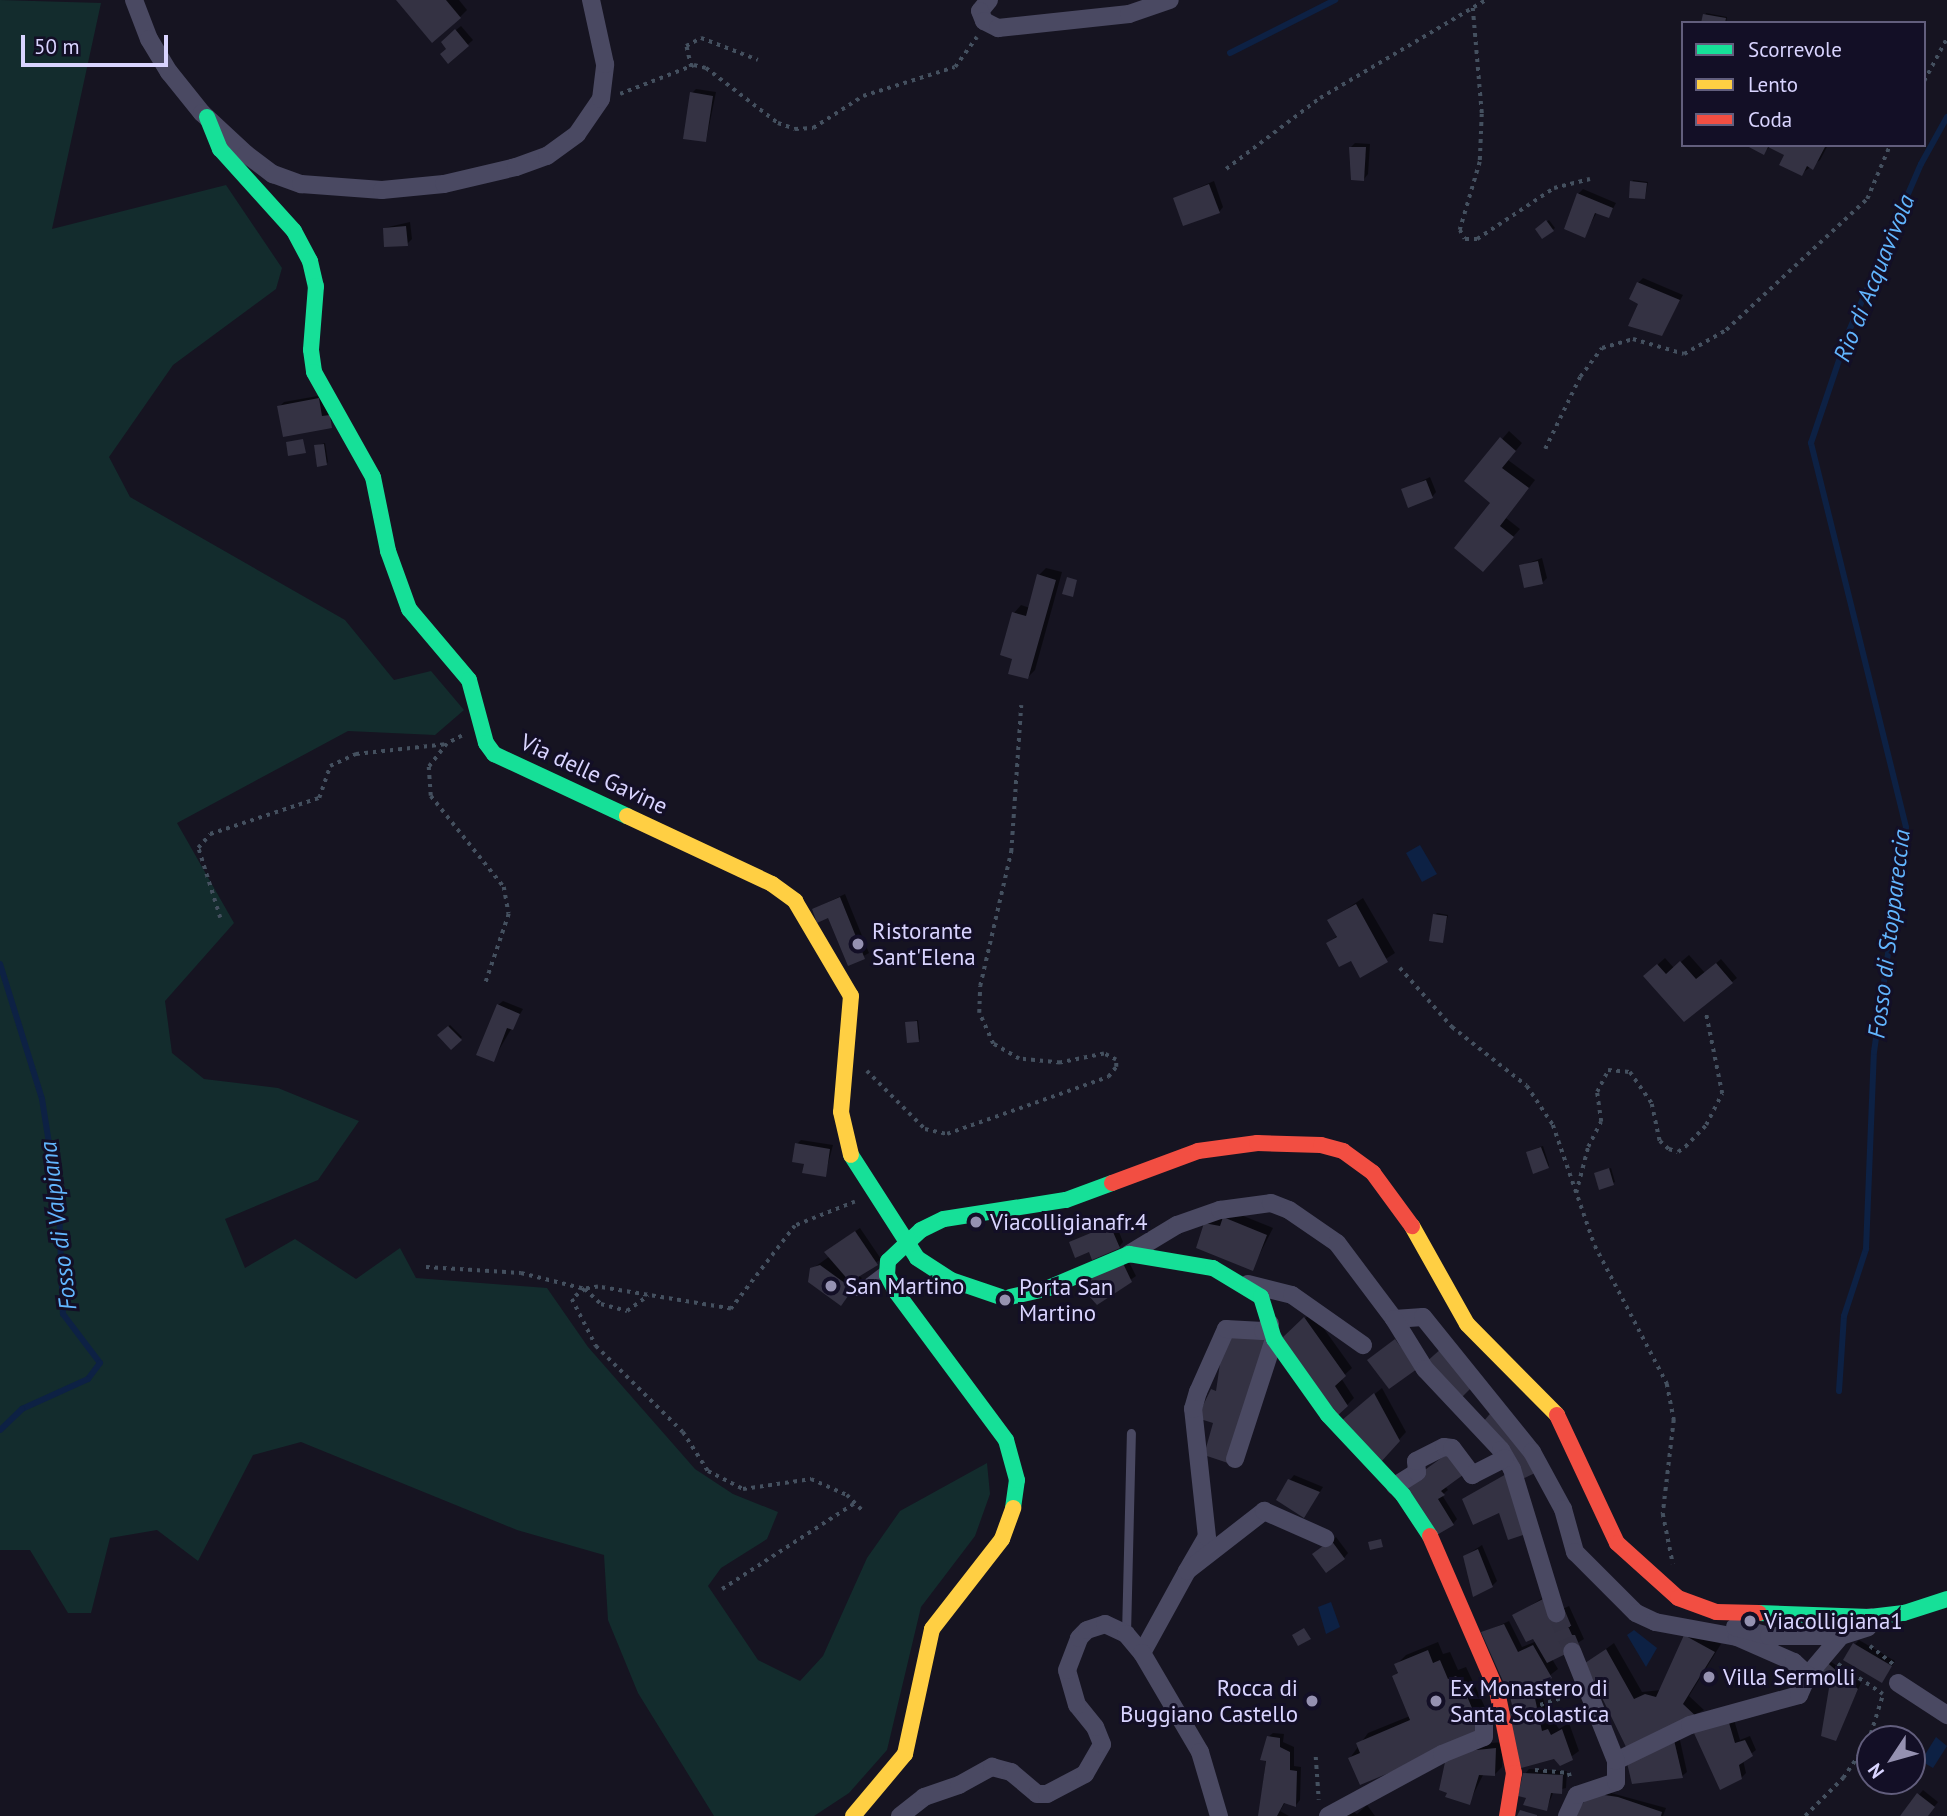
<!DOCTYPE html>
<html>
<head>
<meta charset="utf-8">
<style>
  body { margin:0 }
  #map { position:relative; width:1947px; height:1816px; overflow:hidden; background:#161421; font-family:"PT Sans",sans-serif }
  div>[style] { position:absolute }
  .green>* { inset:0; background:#132c2d }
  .water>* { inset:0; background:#0d2144 }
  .shadow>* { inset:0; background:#0007 }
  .stream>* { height:6px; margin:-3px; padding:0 3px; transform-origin:3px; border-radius:3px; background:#0d2144 }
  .building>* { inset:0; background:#343243 }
  .street-tunnel>* { height:18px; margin-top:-9px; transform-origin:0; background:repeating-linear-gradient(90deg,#333142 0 18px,transparent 0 27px) }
  .path>* { height:3.5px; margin-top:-1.75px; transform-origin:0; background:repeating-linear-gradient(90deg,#44505f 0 3.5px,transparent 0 8.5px) }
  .lane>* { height:9px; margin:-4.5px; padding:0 4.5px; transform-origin:4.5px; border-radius:4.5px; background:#4a4962 }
  .street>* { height:18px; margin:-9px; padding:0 9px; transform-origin:9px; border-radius:9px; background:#4a4962 }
  .fast>* { height:16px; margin:-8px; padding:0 8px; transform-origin:8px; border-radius:8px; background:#16e098 }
  .slow>* { height:16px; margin:-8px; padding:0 8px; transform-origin:8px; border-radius:8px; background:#ffcf43 }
  .jam>* { height:16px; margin:-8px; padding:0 8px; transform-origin:8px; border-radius:8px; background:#f24e42 }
  .dots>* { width:19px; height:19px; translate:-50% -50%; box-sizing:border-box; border:4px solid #130f26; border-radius:50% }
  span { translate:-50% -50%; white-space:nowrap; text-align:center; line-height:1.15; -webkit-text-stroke:6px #130f26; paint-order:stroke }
  .street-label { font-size:23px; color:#d9d4ff }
  .poi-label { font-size:23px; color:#d9d4ff }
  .left { translate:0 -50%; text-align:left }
  .right { translate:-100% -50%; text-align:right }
  .water-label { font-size:24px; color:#62b6ff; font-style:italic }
  .legend { position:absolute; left:1681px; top:21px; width:245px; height:126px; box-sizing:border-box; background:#130f26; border:2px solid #625e7d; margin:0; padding:9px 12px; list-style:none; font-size:21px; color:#d9d4ff }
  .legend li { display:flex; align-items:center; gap:14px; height:35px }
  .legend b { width:35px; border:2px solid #625e7d }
  .north { position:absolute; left:1856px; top:1725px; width:70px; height:70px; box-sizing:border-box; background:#130f26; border:2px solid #625e7d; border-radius:50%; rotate:234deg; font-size:19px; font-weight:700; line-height:28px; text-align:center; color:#d9d4ff }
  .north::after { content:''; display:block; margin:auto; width:24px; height:32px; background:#9591b1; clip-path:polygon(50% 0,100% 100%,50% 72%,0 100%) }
  .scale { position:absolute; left:21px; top:35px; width:147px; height:32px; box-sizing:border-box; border:4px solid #d9d4ff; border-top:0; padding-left:9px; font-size:21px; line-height:24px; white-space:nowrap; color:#d9d4ff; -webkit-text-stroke:5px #130f26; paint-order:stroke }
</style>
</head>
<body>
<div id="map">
  <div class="green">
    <i style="clip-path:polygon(0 0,101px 3px,52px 229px,226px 185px,282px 268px,276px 289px,173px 365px,109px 457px,130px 497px,345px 620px,394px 680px,431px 671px,464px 710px,435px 735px,348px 731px,177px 823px,234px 923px,165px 1001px,172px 1053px,204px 1079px,278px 1088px,359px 1121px,318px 1180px,225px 1219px,245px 1268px,295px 1239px,356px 1279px,400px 1248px,416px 1278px,547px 1288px,588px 1347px,695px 1469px,733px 1494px,778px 1512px,767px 1539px,721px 1568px,708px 1586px,758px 1660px,800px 1681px,823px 1656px,867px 1558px,900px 1511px,987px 1463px,990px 1494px,975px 1536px,921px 1607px,887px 1750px,849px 1793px,814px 1816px,714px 1816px,638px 1693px,608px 1620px,604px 1555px,517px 1530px,301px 1442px,253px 1455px,198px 1561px,157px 1530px,110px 1538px,91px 1613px,68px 1613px,30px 1550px,0 1550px)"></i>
  </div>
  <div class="water">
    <i style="clip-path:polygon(1420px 845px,1437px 874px,1422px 882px,1406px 853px)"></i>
    <i style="clip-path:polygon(1331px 1602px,1340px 1627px,1326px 1634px,1318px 1607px)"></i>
    <i style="clip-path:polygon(1634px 1630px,1657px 1648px,1646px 1667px,1627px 1635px)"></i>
    <i style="clip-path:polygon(1936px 1737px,1947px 1746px,1933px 1768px,1921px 1761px)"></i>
  </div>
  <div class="shadow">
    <i style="clip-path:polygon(399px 0,459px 0,467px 10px,460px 17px)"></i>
    <i style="clip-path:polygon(1706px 13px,1727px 17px,1726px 23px,1703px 23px)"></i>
    <i style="clip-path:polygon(461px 26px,473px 40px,449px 61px,447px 37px)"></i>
    <i style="clip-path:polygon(696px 89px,716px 92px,706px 141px,692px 93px)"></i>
    <i style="clip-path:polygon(1355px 143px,1370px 144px,1368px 174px,1364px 179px,1351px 147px)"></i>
    <i style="clip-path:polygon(1749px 145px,1828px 145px,1820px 160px,1801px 174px,1786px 154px,1771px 146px,1763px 153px)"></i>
    <i style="clip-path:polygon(1633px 180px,1648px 182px,1645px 198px,1632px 182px)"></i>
    <i style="clip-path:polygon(1214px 181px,1223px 207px,1219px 212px,1175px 198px)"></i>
    <i style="clip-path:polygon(1583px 189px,1616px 203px,1609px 216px,1597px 212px,1584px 236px,1578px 194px)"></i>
    <i style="clip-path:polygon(1549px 220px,1555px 228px,1543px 237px,1537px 229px)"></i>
    <i style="clip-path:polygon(410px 222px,412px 239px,407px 244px,384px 228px)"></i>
    <i style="clip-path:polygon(1643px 278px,1683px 295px,1661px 334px,1638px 283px)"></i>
    <i style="clip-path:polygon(323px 395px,336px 422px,279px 407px,284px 402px)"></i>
    <i style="clip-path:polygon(1509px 431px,1522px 443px,1508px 460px,1535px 480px,1506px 518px,1520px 529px,1490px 563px,1493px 503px,1467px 480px)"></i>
    <i style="clip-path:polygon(325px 443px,328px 462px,326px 464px,316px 446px)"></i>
    <i style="clip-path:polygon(1430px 477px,1436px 492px,1432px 497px,1403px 490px)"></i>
    <i style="clip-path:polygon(1542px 558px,1547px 578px,1542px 583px,1521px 566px)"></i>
    <i style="clip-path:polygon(1046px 568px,1062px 572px,1035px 670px,1028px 677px,1014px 657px,1014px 613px,1021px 605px,1030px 608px,1039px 575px)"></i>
    <i style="clip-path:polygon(845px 894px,869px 953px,849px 964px,829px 916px,814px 909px)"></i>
    <i style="clip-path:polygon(1363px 898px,1395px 953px,1361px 975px,1351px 958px,1328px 943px,1338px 935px,1330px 920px)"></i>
    <i style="clip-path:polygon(1437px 913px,1448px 915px,1442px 941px,1435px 915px)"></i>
    <i style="clip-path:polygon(1689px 955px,1705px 973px,1721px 959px,1737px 978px,1732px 982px,1645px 976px,1665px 958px,1674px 968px)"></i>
    <i style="clip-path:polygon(503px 1001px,523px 1009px,493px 1060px,498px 1005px)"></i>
    <i style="clip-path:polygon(918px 1020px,920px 1039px,918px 1041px,907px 1023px)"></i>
    <i style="clip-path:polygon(450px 1025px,462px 1037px,451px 1048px,439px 1036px)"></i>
    <i style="clip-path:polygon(801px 1140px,833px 1145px,825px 1175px,806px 1162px,797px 1144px)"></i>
    <i style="clip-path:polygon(1543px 1146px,1549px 1165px,1548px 1167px,1529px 1151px)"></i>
    <i style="clip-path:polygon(1611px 1168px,1615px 1182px,1613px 1183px,1598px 1172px)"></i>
    <i style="clip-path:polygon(1231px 1211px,1273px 1228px,1252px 1269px,1206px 1224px)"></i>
    <i style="clip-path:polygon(1115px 1222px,1123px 1242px,1119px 1247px,1090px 1250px,1071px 1243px)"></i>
    <i style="clip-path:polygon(860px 1228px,881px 1259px,858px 1275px,862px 1278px,841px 1303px,812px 1269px,830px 1256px,831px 1248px)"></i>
    <i style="clip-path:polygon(1125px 1254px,1136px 1276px,1097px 1303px)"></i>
    <i style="clip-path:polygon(1312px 1312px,1352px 1368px,1341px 1378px,1354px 1398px,1347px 1405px,1283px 1339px)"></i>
    <i style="clip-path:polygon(1382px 1388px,1406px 1432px,1387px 1453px,1350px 1414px)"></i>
    <i style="clip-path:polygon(1294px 1475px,1323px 1487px,1308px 1511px,1290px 1480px)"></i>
    <i style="clip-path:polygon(1406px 1485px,1445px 1486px,1448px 1490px,1442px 1495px,1457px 1519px,1453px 1524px)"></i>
    <i style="clip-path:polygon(1336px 1537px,1348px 1553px,1344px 1558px,1318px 1550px)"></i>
    <i style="clip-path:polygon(1482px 1545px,1497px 1581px,1492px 1586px,1465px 1556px)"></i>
    <i style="clip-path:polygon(1550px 1593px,1558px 1611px,1569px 1606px,1584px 1639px,1552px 1659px,1558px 1669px,1540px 1683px,1549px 1725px,1555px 1723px,1559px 1729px,1569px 1723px,1579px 1751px,1561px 1764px,1483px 1633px,1509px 1621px,1522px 1647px,1537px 1641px,1515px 1616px)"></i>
    <i style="clip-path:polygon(1693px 1628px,1721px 1644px,1689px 1696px,1704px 1710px,1629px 1749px,1587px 1663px,1614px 1643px,1642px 1692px,1661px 1690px)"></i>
    <i style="clip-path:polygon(1859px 1640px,1895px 1661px,1882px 1680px,1855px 1644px)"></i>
    <i style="clip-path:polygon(1438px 1642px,1443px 1654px,1450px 1652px,1458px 1670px,1466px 1667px,1492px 1722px,1350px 1758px,1368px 1733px,1410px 1716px,1394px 1676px,1399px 1671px,1396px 1665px,1406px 1655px)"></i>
    <i style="clip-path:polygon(1820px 1654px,1861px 1683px,1835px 1739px,1831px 1687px)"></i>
    <i style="clip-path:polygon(1732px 1713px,1740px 1740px,1750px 1736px,1756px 1750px,1743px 1760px,1746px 1773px,1741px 1778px,1695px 1731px)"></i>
    <i style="clip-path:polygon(1273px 1733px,1284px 1734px,1283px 1742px,1294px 1747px,1294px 1766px,1301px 1767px,1300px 1800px,1296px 1805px,1286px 1801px,1280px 1811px,1289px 1816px,1260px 1816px,1268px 1737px)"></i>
    <i style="clip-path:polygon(1679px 1736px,1687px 1772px,1682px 1776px,1634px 1782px)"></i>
    <i style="clip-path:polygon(1503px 1742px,1502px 1767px,1495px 1774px,1484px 1773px,1469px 1803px,1456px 1746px)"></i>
    <i style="clip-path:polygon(1529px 1769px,1567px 1771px,1566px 1788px,1554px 1791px,1546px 1810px,1529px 1797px,1525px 1774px)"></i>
    <i style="clip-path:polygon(1600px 1790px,1666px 1808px,1663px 1816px,1575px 1816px,1582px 1801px)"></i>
    <i style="clip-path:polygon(1923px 1790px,1938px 1802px,1927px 1816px,1902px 1816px)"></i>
    <i style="clip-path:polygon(1367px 1805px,1375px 1816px,1333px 1816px,1345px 1807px,1357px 1814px)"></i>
  </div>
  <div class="stream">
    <i style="left:1230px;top:53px;width:118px;rotate:-26.8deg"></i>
    <i style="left:0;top:964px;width:141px;rotate:72.7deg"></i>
    <i style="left:42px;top:1099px;width:108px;rotate:81deg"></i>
    <i style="left:59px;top:1206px;width:108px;rotate:87.9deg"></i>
    <i style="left:63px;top:1314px;width:61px;rotate:52.9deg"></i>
    <i style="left:100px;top:1363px;width:20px;rotate:127deg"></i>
    <i style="left:88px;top:1379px;width:72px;rotate:155.6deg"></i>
    <i style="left:22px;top:1409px;width:30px;rotate:136deg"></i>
    <i style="left:1839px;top:1391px;width:75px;rotate:-86.2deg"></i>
    <i style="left:1844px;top:1316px;width:71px;rotate:-71.8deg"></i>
    <i style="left:1866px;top:1249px;width:197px;rotate:-87.7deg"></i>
    <i style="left:1874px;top:1052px;width:227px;rotate:-81.9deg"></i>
    <i style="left:1906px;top:827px;width:396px;rotate:-103.9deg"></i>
    <i style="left:1811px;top:443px;width:118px;rotate:-71.3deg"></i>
    <i style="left:1849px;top:331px;width:182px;rotate:-66.7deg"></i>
    <i style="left:1921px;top:164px;width:54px;rotate:-61deg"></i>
  </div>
  <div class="building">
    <i style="clip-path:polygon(396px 0,446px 0,461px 18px,432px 43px)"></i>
    <i style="clip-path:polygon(1703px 14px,1726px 18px,1725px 23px,1701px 23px)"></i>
    <i style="clip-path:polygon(455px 29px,469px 46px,448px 64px,440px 54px,446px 49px,441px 42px)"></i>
    <i style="clip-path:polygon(690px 92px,713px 96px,706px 142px,683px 139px)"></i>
    <i style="clip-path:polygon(1745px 145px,1826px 145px,1813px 170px,1807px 166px,1802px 176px,1779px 165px,1784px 155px,1768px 147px,1764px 155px)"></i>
    <i style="clip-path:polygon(1349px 147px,1366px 147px,1364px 181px,1351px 180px)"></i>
    <i style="clip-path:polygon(1630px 181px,1647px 183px,1645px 199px,1629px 198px)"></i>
    <i style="clip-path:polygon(1209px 184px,1220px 213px,1183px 226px,1173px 198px)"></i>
    <i style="clip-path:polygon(1577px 193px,1613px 208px,1609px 218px,1595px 213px,1585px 238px,1564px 229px)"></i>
    <i style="clip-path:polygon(1546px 220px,1554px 231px,1542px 239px,1535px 229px)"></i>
    <i style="clip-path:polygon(406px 226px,408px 246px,384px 247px,383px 228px)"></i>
    <i style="clip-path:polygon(1637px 282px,1680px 300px,1662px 336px,1628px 326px,1638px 304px,1629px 299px)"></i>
    <i style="clip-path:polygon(319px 398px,322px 416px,330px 415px,332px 428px,283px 437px,277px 406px)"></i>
    <i style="clip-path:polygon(1500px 437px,1516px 451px,1502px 468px,1529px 488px,1500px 526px,1514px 537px,1483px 572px,1454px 548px,1490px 503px,1464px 481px)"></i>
    <i style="clip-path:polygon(303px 439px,306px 453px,288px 456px,286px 442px)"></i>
    <i style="clip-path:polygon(324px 444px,327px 465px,317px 467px,314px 445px)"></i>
    <i style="clip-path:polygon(1426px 480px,1433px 498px,1408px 508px,1401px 489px)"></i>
    <i style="clip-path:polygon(1538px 561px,1543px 584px,1524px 588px,1519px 565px)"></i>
    <i style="clip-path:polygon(1037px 574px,1056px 580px,1028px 679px,1008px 674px,1012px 659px,1000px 655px,1012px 612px,1026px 616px)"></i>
    <i style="clip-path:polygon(1067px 577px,1077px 580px,1073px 597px,1062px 594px)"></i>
    <i style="clip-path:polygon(840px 897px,865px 959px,848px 966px,828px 918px,817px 923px,812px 909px)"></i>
    <i style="clip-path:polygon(1356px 904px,1388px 962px,1360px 978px,1351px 961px,1339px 967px,1326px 943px,1337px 937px,1327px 920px)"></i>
    <i style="clip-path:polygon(1433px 914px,1447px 916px,1443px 943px,1429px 941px)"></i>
    <i style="clip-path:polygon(1680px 961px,1696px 979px,1716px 963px,1733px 983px,1684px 1022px,1643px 976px,1657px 964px,1666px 974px)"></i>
    <i style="clip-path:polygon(497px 1004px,520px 1014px,513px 1030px,507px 1028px,494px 1062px,476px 1055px)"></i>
    <i style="clip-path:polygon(917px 1021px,919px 1042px,907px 1043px,905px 1022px)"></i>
    <i style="clip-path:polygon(448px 1026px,462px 1040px,451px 1050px,437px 1035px)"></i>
    <i style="clip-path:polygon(795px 1143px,830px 1149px,826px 1177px,802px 1173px,804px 1164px,792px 1162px)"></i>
    <i style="clip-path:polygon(1541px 1147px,1549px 1168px,1533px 1174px,1526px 1152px)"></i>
    <i style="clip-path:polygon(1609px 1168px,1614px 1185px,1599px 1190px,1594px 1173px)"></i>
    <i style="clip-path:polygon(1223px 1217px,1267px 1235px,1253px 1271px,1196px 1248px,1204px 1223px,1220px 1226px)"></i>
    <i style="clip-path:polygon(1110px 1225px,1120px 1248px,1092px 1260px,1089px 1252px,1075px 1258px,1069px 1242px)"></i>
    <i style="clip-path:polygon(855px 1231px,878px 1265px,850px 1282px,824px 1252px)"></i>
    <i style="clip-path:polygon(1120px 1257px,1132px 1282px,1097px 1305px,1073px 1278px)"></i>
    <i style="clip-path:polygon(820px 1265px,853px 1289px,841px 1306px,808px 1282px,810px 1268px)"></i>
    <i style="clip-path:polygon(1304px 1317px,1346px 1376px,1335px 1386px,1348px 1406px,1337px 1416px,1281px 1339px)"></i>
    <i style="clip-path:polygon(1231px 1330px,1269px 1340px,1228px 1463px,1204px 1455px,1213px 1423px,1197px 1418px,1211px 1389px,1216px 1391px,1223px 1343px,1230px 1342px)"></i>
    <i style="clip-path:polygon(1395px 1339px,1417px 1369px,1389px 1389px,1367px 1360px)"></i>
    <i style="clip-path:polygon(1442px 1348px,1475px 1384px,1459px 1400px,1425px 1363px)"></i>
    <i style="clip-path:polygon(1374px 1393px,1400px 1441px,1380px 1463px,1341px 1421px)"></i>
    <i style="clip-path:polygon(1495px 1408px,1535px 1473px,1520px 1480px,1483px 1422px)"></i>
    <i style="clip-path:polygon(1451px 1451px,1467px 1472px,1441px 1491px,1445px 1495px,1438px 1499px,1454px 1525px,1435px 1536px,1404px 1485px)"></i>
    <i style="clip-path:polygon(1508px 1473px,1526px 1534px,1508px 1540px,1499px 1513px,1473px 1525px,1462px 1499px)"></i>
    <i style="clip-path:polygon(1288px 1479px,1320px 1492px,1304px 1518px,1276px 1500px)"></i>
    <i style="clip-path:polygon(1381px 1539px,1383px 1547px,1370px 1550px,1368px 1542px)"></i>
    <i style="clip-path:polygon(1331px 1540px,1345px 1559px,1326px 1573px,1312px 1554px)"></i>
    <i style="clip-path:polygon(1478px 1549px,1493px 1587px,1473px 1597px,1463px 1556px)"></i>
    <i style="clip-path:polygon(1543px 1599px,1551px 1617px,1561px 1611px,1578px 1648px,1547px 1663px,1533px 1639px,1526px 1642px,1512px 1615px)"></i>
    <i style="clip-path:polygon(1504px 1624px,1518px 1652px,1533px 1645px,1552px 1678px,1533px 1689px,1542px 1731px,1548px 1729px,1551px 1735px,1562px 1729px,1573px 1760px,1560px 1766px,1554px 1759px,1521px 1768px,1506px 1713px,1513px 1709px,1510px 1697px,1481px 1632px)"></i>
    <i style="clip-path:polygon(1304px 1628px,1311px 1639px,1298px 1646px,1292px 1635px)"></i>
    <i style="clip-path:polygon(1684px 1635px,1715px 1652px,1683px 1704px,1699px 1719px,1628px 1751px,1585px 1663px,1606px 1649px,1634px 1699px,1645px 1694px,1656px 1697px)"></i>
    <i style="clip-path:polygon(1853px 1643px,1892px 1666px,1882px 1683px,1843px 1660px)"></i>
    <i style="clip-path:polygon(1428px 1650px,1433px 1663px,1440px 1660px,1448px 1679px,1456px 1676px,1461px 1682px,1483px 1734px,1360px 1785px,1348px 1758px,1360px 1753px,1356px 1743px,1410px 1720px,1392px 1676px,1398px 1673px,1394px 1664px)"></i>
    <i style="clip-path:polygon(1817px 1654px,1858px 1689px,1836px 1741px,1821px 1736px,1829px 1688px,1820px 1674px)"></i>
    <i style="clip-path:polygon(1727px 1716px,1735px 1743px,1745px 1740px,1753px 1756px,1739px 1765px,1742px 1779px,1720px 1790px,1693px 1731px)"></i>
    <i style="clip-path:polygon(1267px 1736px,1280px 1738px,1280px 1747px,1290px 1752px,1290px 1770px,1297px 1771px,1296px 1807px,1284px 1803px,1277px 1816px,1258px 1816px,1266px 1761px,1260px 1760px)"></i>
    <i style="clip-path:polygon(1674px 1740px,1683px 1778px,1632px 1784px,1627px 1763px)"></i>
    <i style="clip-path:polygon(1496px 1748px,1495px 1776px,1479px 1775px,1470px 1805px,1445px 1797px,1447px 1793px,1439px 1790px,1447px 1753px)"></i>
    <i style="clip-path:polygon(1523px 1773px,1563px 1775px,1562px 1794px,1551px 1793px,1547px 1811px,1523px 1805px,1526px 1798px,1518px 1796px)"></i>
    <i style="clip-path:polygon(1591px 1793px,1618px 1797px,1662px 1812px,1661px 1816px,1573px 1816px)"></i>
    <i style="clip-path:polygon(1917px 1793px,1935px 1807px,1928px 1816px,1900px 1816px)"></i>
    <i style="clip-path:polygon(1520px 1810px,1537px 1815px,1537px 1816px,1517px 1816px)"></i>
  </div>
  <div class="street-tunnel">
    <i style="left:1556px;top:1613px;width:41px;rotate:67.2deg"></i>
  </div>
  <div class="path">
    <i style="left:1473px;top:8px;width:106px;rotate:85.1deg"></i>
    <i style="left:1482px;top:114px;width:48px;rotate:92.4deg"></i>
    <i style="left:1480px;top:162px;width:71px;rotate:106.4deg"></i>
    <i style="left:1460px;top:230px;width:10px;rotate:61deg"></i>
    <i style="left:1465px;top:239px;width:12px"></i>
    <i style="left:1477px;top:239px;width:92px;rotate:-33.5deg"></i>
    <i style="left:1554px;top:188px;width:37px;rotate:-14deg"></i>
    <i style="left:691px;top:67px;width:22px;rotate:-103deg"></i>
    <i style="left:686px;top:46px;width:17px;rotate:-28deg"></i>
    <i style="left:701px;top:38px;width:61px;rotate:21.1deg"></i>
    <i style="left:1924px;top:81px;width:49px;rotate:-61.9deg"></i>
    <i style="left:620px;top:94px;width:79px;rotate:-21.4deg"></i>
    <i style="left:694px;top:65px;width:12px;rotate:14deg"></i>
    <i style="left:706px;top:68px;width:91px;rotate:37.4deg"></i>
    <i style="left:778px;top:123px;width:18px;rotate:19deg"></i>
    <i style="left:795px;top:129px;width:18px;rotate:-3deg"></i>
    <i style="left:813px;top:128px;width:59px;rotate:-32.6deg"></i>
    <i style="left:863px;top:96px;width:96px;rotate:-17.5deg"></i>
    <i style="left:955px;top:67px;width:37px;rotate:-54deg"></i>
    <i style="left:1226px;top:169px;width:118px;rotate:-37.1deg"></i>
    <i style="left:1320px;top:98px;width:193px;rotate:-30.6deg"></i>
    <i style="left:1545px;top:449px;width:80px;rotate:-64.1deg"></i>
    <i style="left:1580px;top:377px;width:36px;rotate:-53deg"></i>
    <i style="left:1602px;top:348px;width:32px;rotate:-16deg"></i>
    <i style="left:1633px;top:339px;width:53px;rotate:16.4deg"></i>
    <i style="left:1684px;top:354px;width:48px;rotate:-29.7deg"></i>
    <i style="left:1726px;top:330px;width:192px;rotate:-42.9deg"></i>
    <i style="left:1867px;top:199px;width:59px;rotate:-66.9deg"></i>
    <i style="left:462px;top:736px;width:17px;rotate:152deg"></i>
    <i style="left:447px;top:744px;width:29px;rotate:128deg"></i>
    <i style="left:429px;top:767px;width:29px;rotate:86deg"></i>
    <i style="left:431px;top:796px;width:117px;rotate:51.3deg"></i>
    <i style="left:504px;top:887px;width:27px;rotate:80deg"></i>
    <i style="left:509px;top:914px;width:75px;rotate:108.7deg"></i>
    <i style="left:220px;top:918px;width:73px;rotate:-107.4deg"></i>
    <i style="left:198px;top:848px;width:18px;rotate:-49deg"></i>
    <i style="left:210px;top:834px;width:115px;rotate:-18.3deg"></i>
    <i style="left:319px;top:798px;width:34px;rotate:-71deg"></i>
    <i style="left:330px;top:766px;width:29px;rotate:-25deg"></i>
    <i style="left:356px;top:754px;width:92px;rotate:-6.3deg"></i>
    <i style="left:1400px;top:968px;width:79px;rotate:48.6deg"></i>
    <i style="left:1452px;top:1027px;width:95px;rotate:38.2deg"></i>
    <i style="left:1527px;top:1086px;width:47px;rotate:56.3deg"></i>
    <i style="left:1553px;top:1125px;width:128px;rotate:70.9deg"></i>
    <i style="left:1595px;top:1246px;width:156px;rotate:62.4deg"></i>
    <i style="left:1667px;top:1384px;width:37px;rotate:79deg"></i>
    <i style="left:1674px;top:1420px;width:95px;rotate:96.7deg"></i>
    <i style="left:1663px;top:1514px;width:51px;rotate:78.7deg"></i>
    <i style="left:867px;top:1071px;width:82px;rotate:45deg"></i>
    <i style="left:925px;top:1129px;width:23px;rotate:13deg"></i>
    <i style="left:947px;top:1134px;width:171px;rotate:-19.5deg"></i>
    <i style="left:1108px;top:1077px;width:13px;rotate:-51deg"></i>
    <i style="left:1116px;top:1067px;width:7px;rotate:-90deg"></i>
    <i style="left:1116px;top:1060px;width:13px;rotate:-153deg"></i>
    <i style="left:1104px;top:1054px;width:45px;rotate:168.4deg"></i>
    <i style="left:1060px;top:1063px;width:41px;rotate:-174.4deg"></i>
    <i style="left:1019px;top:1059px;width:30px;rotate:-150deg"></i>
    <i style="left:993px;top:1044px;width:34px;rotate:-114deg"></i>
    <i style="left:979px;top:1013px;width:27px;rotate:-88deg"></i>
    <i style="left:980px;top:986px;width:138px;rotate:-77deg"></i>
    <i style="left:1011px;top:852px;width:147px;rotate:-86.1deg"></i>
    <i style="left:1576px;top:1193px;width:48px;rotate:-75.4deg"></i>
    <i style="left:1588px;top:1147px;width:28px;rotate:-63deg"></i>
    <i style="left:1601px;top:1122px;width:30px;rotate:-98deg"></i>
    <i style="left:1597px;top:1092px;width:25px;rotate:-63deg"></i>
    <i style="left:1608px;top:1070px;width:22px;rotate:5deg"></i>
    <i style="left:1630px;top:1072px;width:39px;rotate:55deg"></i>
    <i style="left:1652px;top:1104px;width:38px;rotate:78deg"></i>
    <i style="left:1660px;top:1141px;width:12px;rotate:42deg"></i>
    <i style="left:1669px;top:1149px;width:9px;rotate:18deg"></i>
    <i style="left:1678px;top:1152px;width:9px;rotate:-36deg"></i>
    <i style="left:1685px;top:1147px;width:30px;rotate:-46deg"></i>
    <i style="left:1706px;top:1125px;width:35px;rotate:-63deg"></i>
    <i style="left:1722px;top:1094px;width:81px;rotate:-101.4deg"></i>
    <i style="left:855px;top:1202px;width:65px;rotate:158.2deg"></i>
    <i style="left:795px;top:1226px;width:105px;rotate:127.6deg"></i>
    <i style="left:731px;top:1309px;width:135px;rotate:-170.6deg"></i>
    <i style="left:598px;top:1287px;width:13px;rotate:171deg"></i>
    <i style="left:585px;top:1289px;width:16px;rotate:142deg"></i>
    <i style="left:572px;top:1299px;width:53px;rotate:62.9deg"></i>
    <i style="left:596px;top:1346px;width:122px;rotate:44.7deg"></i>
    <i style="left:683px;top:1432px;width:46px;rotate:57.3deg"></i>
    <i style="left:708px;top:1471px;width:39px;rotate:27deg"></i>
    <i style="left:743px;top:1489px;width:69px;rotate:-8.4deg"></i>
    <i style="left:811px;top:1479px;width:39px;rotate:24deg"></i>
    <i style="left:847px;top:1495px;width:24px;rotate:45deg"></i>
    <i style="left:426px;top:1267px;width:95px;rotate:3.6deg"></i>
    <i style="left:521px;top:1273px;width:66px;rotate:14deg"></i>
    <i style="left:585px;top:1289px;width:22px;rotate:43deg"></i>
    <i style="left:601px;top:1304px;width:27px;rotate:15deg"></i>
    <i style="left:627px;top:1311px;width:26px;rotate:-36deg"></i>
    <i style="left:722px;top:1589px;width:158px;rotate:-32.9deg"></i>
    <i style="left:1870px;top:1646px;width:33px;rotate:38deg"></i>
    <i style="left:1838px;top:1664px;width:54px;rotate:33.7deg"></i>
    <i style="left:1540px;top:1705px;width:32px;rotate:-18deg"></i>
    <i style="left:1316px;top:1757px;width:43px;rotate:86deg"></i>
    <i style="left:1535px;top:1770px;width:34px;rotate:5deg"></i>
    <i style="left:1569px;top:1773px;width:7px;rotate:74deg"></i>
    <i style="left:1805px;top:1816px;width:54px;rotate:-45deg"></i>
    <i style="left:1843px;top:1778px;width:44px;rotate:-55.2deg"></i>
    <i style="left:1868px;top:1742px;width:50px;rotate:-72.6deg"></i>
  </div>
  <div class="lane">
    <i style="left:856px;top:1291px;width:36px;rotate:-37deg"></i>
    <i style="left:1126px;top:1634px;width:201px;rotate:-88.6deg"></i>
  </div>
  <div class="street">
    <i style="left:134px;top:0;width:42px;rotate:69deg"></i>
    <i style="left:149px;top:39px;width:39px;rotate:59deg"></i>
    <i style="left:169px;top:72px;width:53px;rotate:51.2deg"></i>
    <i style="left:202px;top:113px;width:60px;rotate:43deg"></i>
    <i style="left:246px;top:154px;width:34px;rotate:37deg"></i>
    <i style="left:273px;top:174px;width:30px;rotate:20deg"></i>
    <i style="left:301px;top:184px;width:81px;rotate:4.2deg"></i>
    <i style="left:382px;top:190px;width:62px;rotate:-5.5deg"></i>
    <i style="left:444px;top:184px;width:74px;rotate:-13.3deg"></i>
    <i style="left:516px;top:167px;width:33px;rotate:-20deg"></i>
    <i style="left:547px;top:156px;width:37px;rotate:-36deg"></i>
    <i style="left:577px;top:134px;width:42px;rotate:-55.6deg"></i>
    <i style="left:601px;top:99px;width:35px;rotate:-83deg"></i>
    <i style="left:605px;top:64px;width:66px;rotate:-102.3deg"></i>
    <i style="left:989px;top:0;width:14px;rotate:129deg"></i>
    <i style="left:980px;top:11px;width:11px;rotate:68deg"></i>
    <i style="left:984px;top:21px;width:16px;rotate:27deg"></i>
    <i style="left:998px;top:28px;width:132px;rotate:-6.1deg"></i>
    <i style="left:1129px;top:14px;width:43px;rotate:-18.9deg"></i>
    <i style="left:1129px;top:1254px;width:56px;rotate:-31.1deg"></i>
    <i style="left:1177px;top:1225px;width:46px;rotate:-19.2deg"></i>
    <i style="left:1220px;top:1210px;width:51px;rotate:-7.8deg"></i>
    <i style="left:1271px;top:1203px;width:19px;rotate:21deg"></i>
    <i style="left:1289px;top:1210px;width:58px;rotate:34.5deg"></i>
    <i style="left:1337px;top:1243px;width:95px;rotate:53.1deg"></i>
    <i style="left:1394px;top:1319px;width:29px;rotate:-4deg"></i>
    <i style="left:1423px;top:1317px;width:174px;rotate:51.1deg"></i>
    <i style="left:1532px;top:1452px;width:65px;rotate:61.5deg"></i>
    <i style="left:1563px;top:1509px;width:45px;rotate:74.4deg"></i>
    <i style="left:1575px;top:1552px;width:86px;rotate:45deg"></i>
    <i style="left:1636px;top:1613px;width:21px;rotate:25deg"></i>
    <i style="left:1655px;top:1622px;width:83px;rotate:10.4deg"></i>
    <i style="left:1737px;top:1637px;width:62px;rotate:23.7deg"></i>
    <i style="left:1794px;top:1662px;width:19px;rotate:43deg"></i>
    <i style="left:1248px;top:1284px;width:45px;rotate:14deg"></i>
    <i style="left:1292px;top:1295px;width:87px;rotate:35.2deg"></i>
    <i style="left:1394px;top:1319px;width:59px;rotate:58.2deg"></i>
    <i style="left:1425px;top:1369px;width:111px;rotate:46.8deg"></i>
    <i style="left:1501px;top:1450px;width:22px;rotate:60deg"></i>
    <i style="left:1512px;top:1469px;width:151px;rotate:73deg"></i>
    <i style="left:1235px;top:1459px;width:126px;rotate:-72deg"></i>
    <i style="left:1395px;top:1486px;width:26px;rotate:-32deg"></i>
    <i style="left:1417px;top:1472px;width:11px;rotate:-95deg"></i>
    <i style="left:1416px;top:1461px;width:31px;rotate:-27deg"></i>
    <i style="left:1444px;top:1447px;width:8px;rotate:7deg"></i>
    <i style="left:1452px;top:1448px;width:34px;rotate:53deg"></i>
    <i style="left:1472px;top:1475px;width:37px;rotate:-27deg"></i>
    <i style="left:1187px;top:1571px;width:39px;rotate:-60deg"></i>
    <i style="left:1207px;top:1537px;width:129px;rotate:-96.2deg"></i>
    <i style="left:1193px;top:1409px;width:18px;rotate:-74deg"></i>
    <i style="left:1198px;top:1392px;width:69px;rotate:-66deg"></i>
    <i style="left:1226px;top:1329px;width:37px;rotate:3deg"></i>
    <i style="left:1263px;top:1331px;width:10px;rotate:-45deg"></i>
    <i style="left:1735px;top:1627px;width:35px;rotate:15deg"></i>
    <i style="left:1769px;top:1636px;width:72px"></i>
    <i style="left:1841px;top:1636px;width:28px;rotate:-18deg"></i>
    <i style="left:1868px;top:1627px;width:10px;rotate:-79deg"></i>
    <i style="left:1142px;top:1653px;width:94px;rotate:-61.2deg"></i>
    <i style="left:1187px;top:1571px;width:98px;rotate:-37.9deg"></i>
    <i style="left:1264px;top:1511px;width:67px;rotate:23.9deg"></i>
    <i style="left:1808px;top:1675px;width:51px;rotate:-49.8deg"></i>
    <i style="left:1898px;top:1683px;width:59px;rotate:33.1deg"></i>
    <i style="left:1616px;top:1761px;width:82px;rotate:-25.9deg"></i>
    <i style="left:1690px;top:1725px;width:113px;rotate:-15.4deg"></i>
    <i style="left:1799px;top:1695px;width:22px;rotate:-66deg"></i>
    <i style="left:900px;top:1816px;width:31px;rotate:-38deg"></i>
    <i style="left:924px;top:1797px;width:37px;rotate:-19deg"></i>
    <i style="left:959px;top:1785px;width:38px;rotate:-29deg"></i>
    <i style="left:992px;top:1767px;width:20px;rotate:15deg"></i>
    <i style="left:1011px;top:1772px;width:34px;rotate:40deg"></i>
    <i style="left:1037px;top:1794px;width:10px"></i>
    <i style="left:1047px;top:1794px;width:43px;rotate:-27.8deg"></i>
    <i style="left:1085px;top:1774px;width:34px;rotate:-60deg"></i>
    <i style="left:1102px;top:1744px;width:18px;rotate:-112deg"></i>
    <i style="left:1095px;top:1727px;width:28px;rotate:-129deg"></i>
    <i style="left:1077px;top:1705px;width:36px;rotate:-106deg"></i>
    <i style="left:1067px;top:1670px;width:34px;rotate:-69deg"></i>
    <i style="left:1079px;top:1638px;width:11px;rotate:-45deg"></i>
    <i style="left:1087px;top:1630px;width:19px;rotate:-18deg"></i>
    <i style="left:1105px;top:1624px;width:23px;rotate:25deg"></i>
    <i style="left:1126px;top:1634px;width:25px;rotate:50deg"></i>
    <i style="left:1142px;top:1653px;width:115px;rotate:59.6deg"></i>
    <i style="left:1200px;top:1752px;width:67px;rotate:73.5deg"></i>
    <i style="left:1328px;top:1816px;width:130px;rotate:-28.5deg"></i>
    <i style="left:1442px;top:1754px;width:45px;rotate:-22deg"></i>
    <i style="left:1484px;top:1737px;width:21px;rotate:-90deg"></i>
    <i style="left:1567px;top:1816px;width:23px;rotate:-65deg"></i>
    <i style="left:1577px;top:1795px;width:41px;rotate:-18.4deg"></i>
    <i style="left:1616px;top:1782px;width:21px;rotate:-90deg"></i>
    <i style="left:1616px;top:1761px;width:118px;rotate:-111.8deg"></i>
  </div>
  <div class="fast">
    <i style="left:207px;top:117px;width:35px;rotate:68deg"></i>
    <i style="left:220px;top:149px;width:110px;rotate:47.9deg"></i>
    <i style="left:294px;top:231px;width:34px;rotate:62deg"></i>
    <i style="left:310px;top:261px;width:26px;rotate:77deg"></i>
    <i style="left:316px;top:286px;width:64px;rotate:94.5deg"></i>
    <i style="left:311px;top:350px;width:22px;rotate:82deg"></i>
    <i style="left:314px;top:372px;width:120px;rotate:60.7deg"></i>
    <i style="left:373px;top:477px;width:76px;rotate:78.5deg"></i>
    <i style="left:388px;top:551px;width:62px;rotate:70.1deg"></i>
    <i style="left:409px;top:609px;width:93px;rotate:49.8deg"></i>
    <i style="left:469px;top:680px;width:65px;rotate:74.9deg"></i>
    <i style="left:486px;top:743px;width:14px;rotate:54deg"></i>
    <i style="left:494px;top:754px;width:147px;rotate:25deg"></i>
    <i style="left:851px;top:1155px;width:122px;rotate:57.3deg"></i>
    <i style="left:917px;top:1258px;width:40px;rotate:32.9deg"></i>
    <i style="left:951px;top:1280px;width:53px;rotate:18.8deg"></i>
    <i style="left:1010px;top:1297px;width:39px;rotate:-13deg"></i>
    <i style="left:1048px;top:1288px;width:88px;rotate:-22.8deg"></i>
    <i style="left:1129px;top:1254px;width:85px;rotate:9.5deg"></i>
    <i style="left:1213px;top:1268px;width:56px;rotate:31.1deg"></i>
    <i style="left:1261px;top:1297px;width:44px;rotate:72.8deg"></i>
    <i style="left:1274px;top:1339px;width:93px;rotate:54.6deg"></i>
    <i style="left:1328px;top:1415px;width:110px;rotate:46.8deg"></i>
    <i style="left:1403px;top:1495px;width:49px;rotate:56.6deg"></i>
    <i style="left:1013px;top:1508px;width:28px;rotate:-82deg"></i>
    <i style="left:1017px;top:1480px;width:41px;rotate:-105.4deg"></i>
    <i style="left:1006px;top:1440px;width:184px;rotate:-126.6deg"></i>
    <i style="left:896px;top:1292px;width:19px;rotate:-118deg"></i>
    <i style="left:887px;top:1275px;width:14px;rotate:-86deg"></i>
    <i style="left:888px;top:1261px;width:45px;rotate:-43.2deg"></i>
    <i style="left:921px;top:1230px;width:25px;rotate:-26deg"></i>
    <i style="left:944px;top:1219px;width:123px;rotate:-8.9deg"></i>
    <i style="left:1066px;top:1200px;width:49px;rotate:-20.3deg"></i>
    <i style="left:1759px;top:1613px;width:111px;rotate:2.1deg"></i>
    <i style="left:1870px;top:1617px;width:34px;rotate:-7deg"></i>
    <i style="left:1904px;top:1613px;width:45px;rotate:-18deg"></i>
  </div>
  <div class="slow">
    <i style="left:627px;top:816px;width:160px;rotate:25.1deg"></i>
    <i style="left:772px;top:884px;width:29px;rotate:36deg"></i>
    <i style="left:795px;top:901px;width:110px;rotate:59.5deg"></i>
    <i style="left:851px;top:996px;width:116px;rotate:94.9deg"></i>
    <i style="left:841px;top:1112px;width:44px;rotate:76.9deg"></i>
    <i style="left:1412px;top:1226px;width:112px;rotate:60.7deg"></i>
    <i style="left:1467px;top:1324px;width:128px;rotate:45.3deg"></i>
    <i style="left:853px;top:1816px;width:81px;rotate:-50deg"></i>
    <i style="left:905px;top:1754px;width:128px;rotate:-77.8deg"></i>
    <i style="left:932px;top:1629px;width:114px;rotate:-52.1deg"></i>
    <i style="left:1002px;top:1539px;width:33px;rotate:-70deg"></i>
  </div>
  <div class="jam">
    <i style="left:1112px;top:1183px;width:92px;rotate:-20.4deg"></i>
    <i style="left:1198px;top:1151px;width:60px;rotate:-7.7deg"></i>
    <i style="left:1257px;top:1143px;width:64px;rotate:1.8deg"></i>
    <i style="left:1321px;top:1145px;width:23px;rotate:15deg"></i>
    <i style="left:1343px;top:1151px;width:37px;rotate:36deg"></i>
    <i style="left:1373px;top:1173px;width:66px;rotate:53.7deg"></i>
    <i style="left:1557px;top:1415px;width:141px;rotate:64.9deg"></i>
    <i style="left:1617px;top:1543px;width:82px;rotate:42deg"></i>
    <i style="left:1678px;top:1598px;width:40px;rotate:20.2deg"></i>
    <i style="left:1716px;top:1612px;width:43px;rotate:1.3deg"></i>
    <i style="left:1430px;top:1536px;width:169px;rotate:66.6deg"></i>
    <i style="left:1497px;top:1691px;width:84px;rotate:78.3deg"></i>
    <i style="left:1514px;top:1773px;width:44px;rotate:99.2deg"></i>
  </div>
  <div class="dots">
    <i style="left:858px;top:944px;background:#9591b1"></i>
    <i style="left:976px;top:1222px;background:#9591b1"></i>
    <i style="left:831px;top:1286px;background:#9591b1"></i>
    <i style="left:1005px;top:1300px;background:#9591b1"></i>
    <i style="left:1750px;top:1621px;background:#9591b1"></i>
    <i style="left:1709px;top:1677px;background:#9591b1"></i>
    <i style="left:1312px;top:1701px;background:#9591b1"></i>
    <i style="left:1436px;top:1701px;background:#9591b1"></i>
  </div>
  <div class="street-label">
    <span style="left:594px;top:774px;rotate:25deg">Via delle Gavine</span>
  </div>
  <div class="poi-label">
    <span class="left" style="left:872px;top:944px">Ristorante<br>Sant'Elena</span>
    <span class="left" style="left:990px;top:1222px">Viacolligianafr.4</span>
    <span class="left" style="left:845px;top:1286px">San Martino</span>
    <span class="left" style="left:1019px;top:1300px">Porta San<br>Martino</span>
    <span class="left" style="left:1764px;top:1621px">Viacolligiana1</span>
    <span class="left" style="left:1723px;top:1677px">Villa Sermolli</span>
    <span class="right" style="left:1298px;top:1701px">Rocca di<br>Buggiano Castello</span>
    <span class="left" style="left:1450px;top:1701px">Ex Monastero di<br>Santa Scolastica</span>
  </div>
  <div class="water-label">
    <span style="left:1874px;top:278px;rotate:-68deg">Rio di Acquavivola</span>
    <span style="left:1889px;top:934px;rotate:-83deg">Fosso di Stoppareccia</span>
    <span style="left:58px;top:1226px;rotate:-97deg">Fosso di Valpiana</span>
  </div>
  <ul class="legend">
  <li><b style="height:9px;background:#16e098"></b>Scorrevole</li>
  <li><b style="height:9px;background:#ffcf43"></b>Lento</li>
  <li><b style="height:9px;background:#f24e42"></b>Coda</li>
  </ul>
  <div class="north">N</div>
  <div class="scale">50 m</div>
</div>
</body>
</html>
